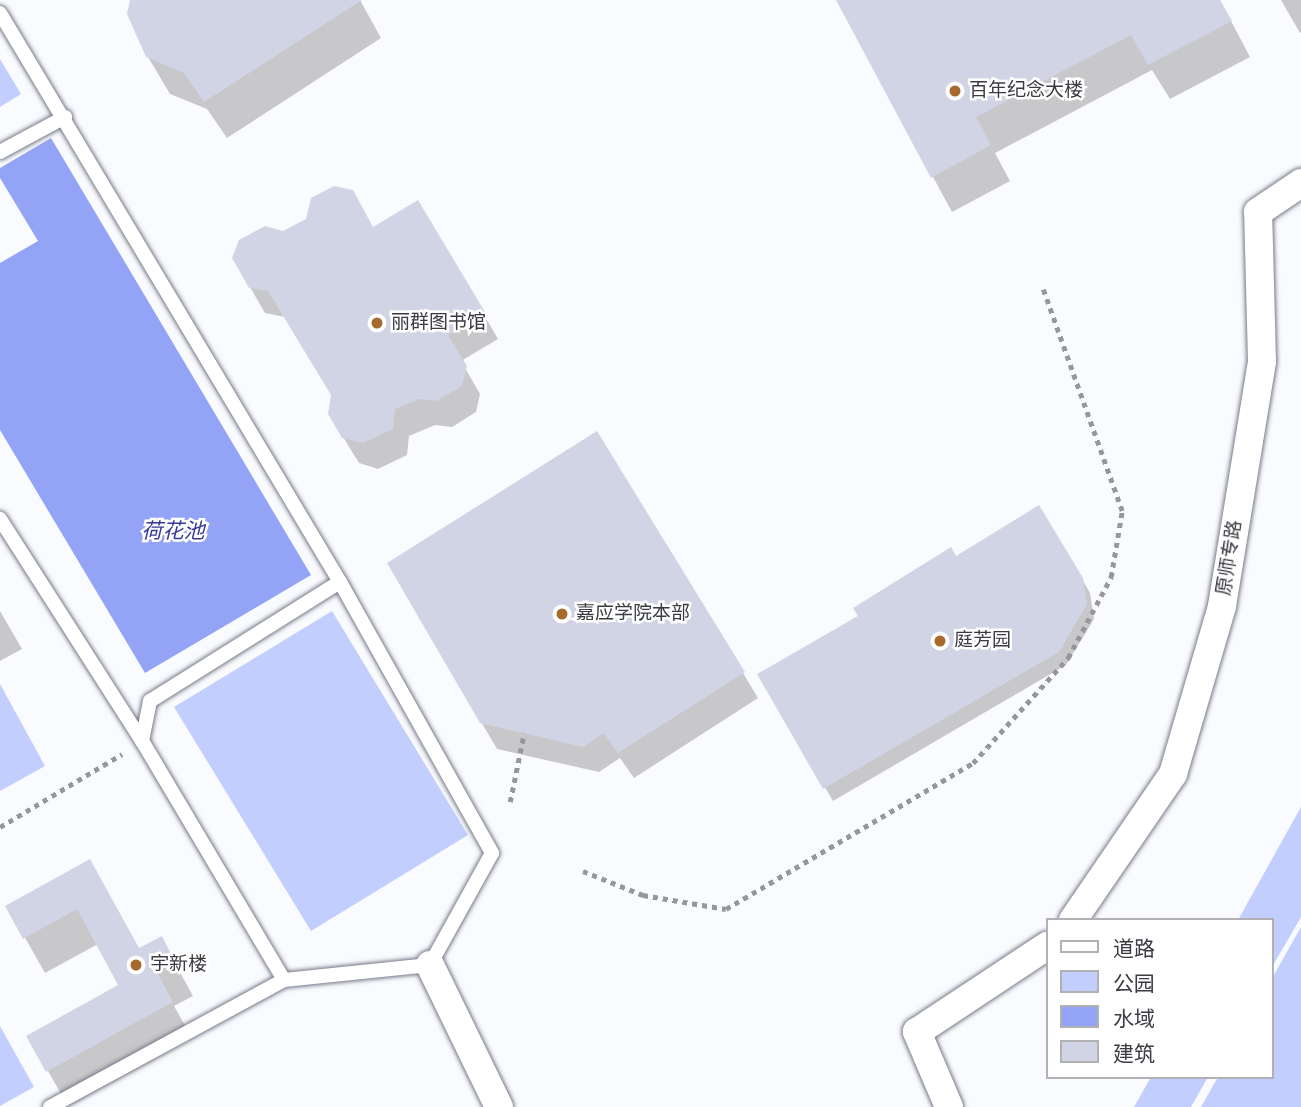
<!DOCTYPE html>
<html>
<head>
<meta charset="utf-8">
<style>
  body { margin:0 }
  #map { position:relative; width:1301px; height:1107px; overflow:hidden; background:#fafbfe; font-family:"Alegreya Sans","Noto Sans SC",sans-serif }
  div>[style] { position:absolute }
  .green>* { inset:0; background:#c2cefe }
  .water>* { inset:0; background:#93a4f6 }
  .shadow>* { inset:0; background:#0003 }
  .building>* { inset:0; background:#d0d4e4 }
  .path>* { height:4.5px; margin-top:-2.25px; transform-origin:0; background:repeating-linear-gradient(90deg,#96979b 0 5px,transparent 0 10px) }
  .roads { filter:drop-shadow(0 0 2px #777b89) drop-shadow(0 0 2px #777b89) }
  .lane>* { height:14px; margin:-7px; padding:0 7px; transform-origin:7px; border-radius:7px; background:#fff }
  .street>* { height:28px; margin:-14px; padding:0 14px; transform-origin:14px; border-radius:14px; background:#fff }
  .dots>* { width:19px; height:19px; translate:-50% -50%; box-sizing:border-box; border:4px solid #fff; border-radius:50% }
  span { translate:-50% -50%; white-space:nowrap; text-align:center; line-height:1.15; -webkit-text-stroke:5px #fff; paint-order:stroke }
  .poi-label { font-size:19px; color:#3b3c42 }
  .left { translate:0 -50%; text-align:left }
  .street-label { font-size:19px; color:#3b3c42 }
  .water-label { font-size:21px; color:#333a97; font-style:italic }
  .legend { position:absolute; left:1046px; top:918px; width:228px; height:161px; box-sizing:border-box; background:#fff; border:2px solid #b1b1b3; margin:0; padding:9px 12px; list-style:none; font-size:21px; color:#3b3c42 }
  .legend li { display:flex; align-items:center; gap:14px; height:35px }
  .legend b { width:35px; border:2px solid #b1b1b3 }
</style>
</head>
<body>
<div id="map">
  <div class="green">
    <i style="clip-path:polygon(0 59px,21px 94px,0 107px)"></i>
    <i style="clip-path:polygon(332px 611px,468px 835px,311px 931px,174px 707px)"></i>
    <i style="clip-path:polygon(0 684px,45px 766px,0 791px)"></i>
    <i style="clip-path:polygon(1301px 807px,1301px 917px,1271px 969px,1271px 920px,1238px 920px)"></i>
    <i style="clip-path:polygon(1301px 927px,1301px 1107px,1201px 1107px,1218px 1077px,1271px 1077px,1271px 980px)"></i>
    <i style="clip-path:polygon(0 1026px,34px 1087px,0 1106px)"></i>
    <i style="clip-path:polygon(1151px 1077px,1208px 1077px,1191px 1107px,1134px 1107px)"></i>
  </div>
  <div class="water">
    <i style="clip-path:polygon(51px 138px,311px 575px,145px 673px,0 430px,0 263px,38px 241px,0 178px,0 168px)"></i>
  </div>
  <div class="shadow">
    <i style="clip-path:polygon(132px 0,360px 0,381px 38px,227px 138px,207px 109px,170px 94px,148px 57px)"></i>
    <i style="clip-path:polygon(837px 0,1220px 0,1250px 57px,1170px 99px,1152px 70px,995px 153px,1010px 181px,952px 212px)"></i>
    <i style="clip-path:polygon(1281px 0,1301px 0,1301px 32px,1300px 33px)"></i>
    <i style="clip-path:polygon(373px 229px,483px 313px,498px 339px,461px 361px,480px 394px,476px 412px,452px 427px,435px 425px,409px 436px,407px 455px,378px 469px,359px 463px,329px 414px,333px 396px,285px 317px,265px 313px,250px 287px,283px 233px)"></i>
    <i style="clip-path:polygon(956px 558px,1082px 579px,1090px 593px,1094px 619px,1066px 665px,833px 801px,759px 675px)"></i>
    <i style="clip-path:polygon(389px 564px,743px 673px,758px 698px,634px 778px,620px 758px,599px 772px,497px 749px)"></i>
    <i style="clip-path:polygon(0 611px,22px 649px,0 661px)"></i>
    <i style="clip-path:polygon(89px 862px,139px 950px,161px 938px,193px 996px,174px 1006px,192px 1038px,68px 1106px,48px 1071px,121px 986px,98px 944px,45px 973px,7px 906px)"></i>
  </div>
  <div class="building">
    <i style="clip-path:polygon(130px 0,362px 0,204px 102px,184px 73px,146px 57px,127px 14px)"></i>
    <i style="clip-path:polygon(836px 0,1220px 0,1232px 21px,1148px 65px,1131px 35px,976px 117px,991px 145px,931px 178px)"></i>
    <i style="clip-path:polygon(334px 186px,353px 190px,373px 227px,418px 200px,485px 312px,448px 335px,467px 366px,462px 386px,436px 401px,419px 399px,395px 409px,393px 429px,363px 443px,342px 438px,328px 414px,331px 395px,268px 291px,249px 288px,232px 258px,239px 240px,265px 226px,283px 231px,306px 219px,311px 198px)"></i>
    <i style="clip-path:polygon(597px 431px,745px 672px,618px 753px,604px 733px,583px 747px,480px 723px,387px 563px)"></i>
    <i style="clip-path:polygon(1039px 505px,1083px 578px,1087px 604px,1059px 652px,823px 789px,757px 674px,858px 616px,853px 608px,951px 547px,956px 556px)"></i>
    <i style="clip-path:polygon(90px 859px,139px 948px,162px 936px,174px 960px,156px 970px,173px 1002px,46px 1072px,26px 1036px,118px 985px,77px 909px,23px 939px,5px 906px)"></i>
  </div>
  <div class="path">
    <i style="left:510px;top:802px;width:70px;rotate:-78.5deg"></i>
    <i style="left:0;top:827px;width:142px;rotate:-30.9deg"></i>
    <i style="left:583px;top:871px;width:65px;rotate:21.8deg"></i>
    <i style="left:643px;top:895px;width:84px;rotate:9.6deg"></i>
    <i style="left:726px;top:909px;width:287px;rotate:-30.6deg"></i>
    <i style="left:973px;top:763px;width:142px;rotate:-47.9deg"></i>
    <i style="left:1068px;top:658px;width:92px;rotate:-62deg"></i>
    <i style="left:1111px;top:577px;width:67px;rotate:-80.5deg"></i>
    <i style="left:1122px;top:511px;width:239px;rotate:-109.6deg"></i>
  </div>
  <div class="roads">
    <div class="lane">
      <i style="left:0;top:13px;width:663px;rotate:59.14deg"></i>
      <i style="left:340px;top:582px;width:311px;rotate:60.7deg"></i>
      <i style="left:492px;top:853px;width:128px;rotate:119deg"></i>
      <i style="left:430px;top:965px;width:147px;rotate:174.1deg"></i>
      <i style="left:284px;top:980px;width:278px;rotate:-120.7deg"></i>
      <i style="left:142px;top:741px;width:264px;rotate:-122.6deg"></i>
      <i style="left:0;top:152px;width:74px;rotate:-28.3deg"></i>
      <i style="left:142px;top:741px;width:41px;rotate:-78.7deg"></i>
      <i style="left:150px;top:701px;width:224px;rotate:-32.1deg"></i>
      <i style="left:50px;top:1107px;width:266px;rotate:-28.5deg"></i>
    </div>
    <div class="street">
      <i style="left:1073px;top:920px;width:177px;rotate:-55.6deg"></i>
      <i style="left:1173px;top:774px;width:175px;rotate:-73.7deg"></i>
      <i style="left:1222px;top:606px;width:248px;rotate:-80.7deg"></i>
      <i style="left:1262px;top:361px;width:149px;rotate:-91.5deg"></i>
      <i style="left:1258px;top:212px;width:52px;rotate:-34deg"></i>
      <i style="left:430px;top:965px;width:158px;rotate:64.1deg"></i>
      <i style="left:949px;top:1107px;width:82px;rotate:-113.1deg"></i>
      <i style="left:917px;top:1032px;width:156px;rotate:-33.5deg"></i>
    </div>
  </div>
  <div class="dots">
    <i style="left:955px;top:91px;background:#a66b2c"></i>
    <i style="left:377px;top:323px;background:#a66b2c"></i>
    <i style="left:562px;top:614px;background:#a66b2c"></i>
    <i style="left:940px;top:641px;background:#a66b2c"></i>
    <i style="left:136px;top:965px;background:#a66b2c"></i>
  </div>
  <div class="poi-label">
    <span class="left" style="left:969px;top:91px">百年纪念大楼</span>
    <span class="left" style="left:391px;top:323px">丽群图书馆</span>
    <span class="left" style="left:576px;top:614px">嘉应学院本部</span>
    <span class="left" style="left:954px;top:641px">庭芳园</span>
    <span class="left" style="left:150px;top:965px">宇新楼</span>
  </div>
  <div class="street-label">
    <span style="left:1230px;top:558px;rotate:-81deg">原师专路</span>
  </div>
  <div class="water-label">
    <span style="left:173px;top:532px">荷花池</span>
  </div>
  <ul class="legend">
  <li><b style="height:9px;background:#fff"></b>道路</li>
  <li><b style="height:19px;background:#c2cefe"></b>公园</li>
  <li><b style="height:19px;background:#93a4f6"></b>水域</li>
  <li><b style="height:19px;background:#d0d4e4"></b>建筑</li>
  </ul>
</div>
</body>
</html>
